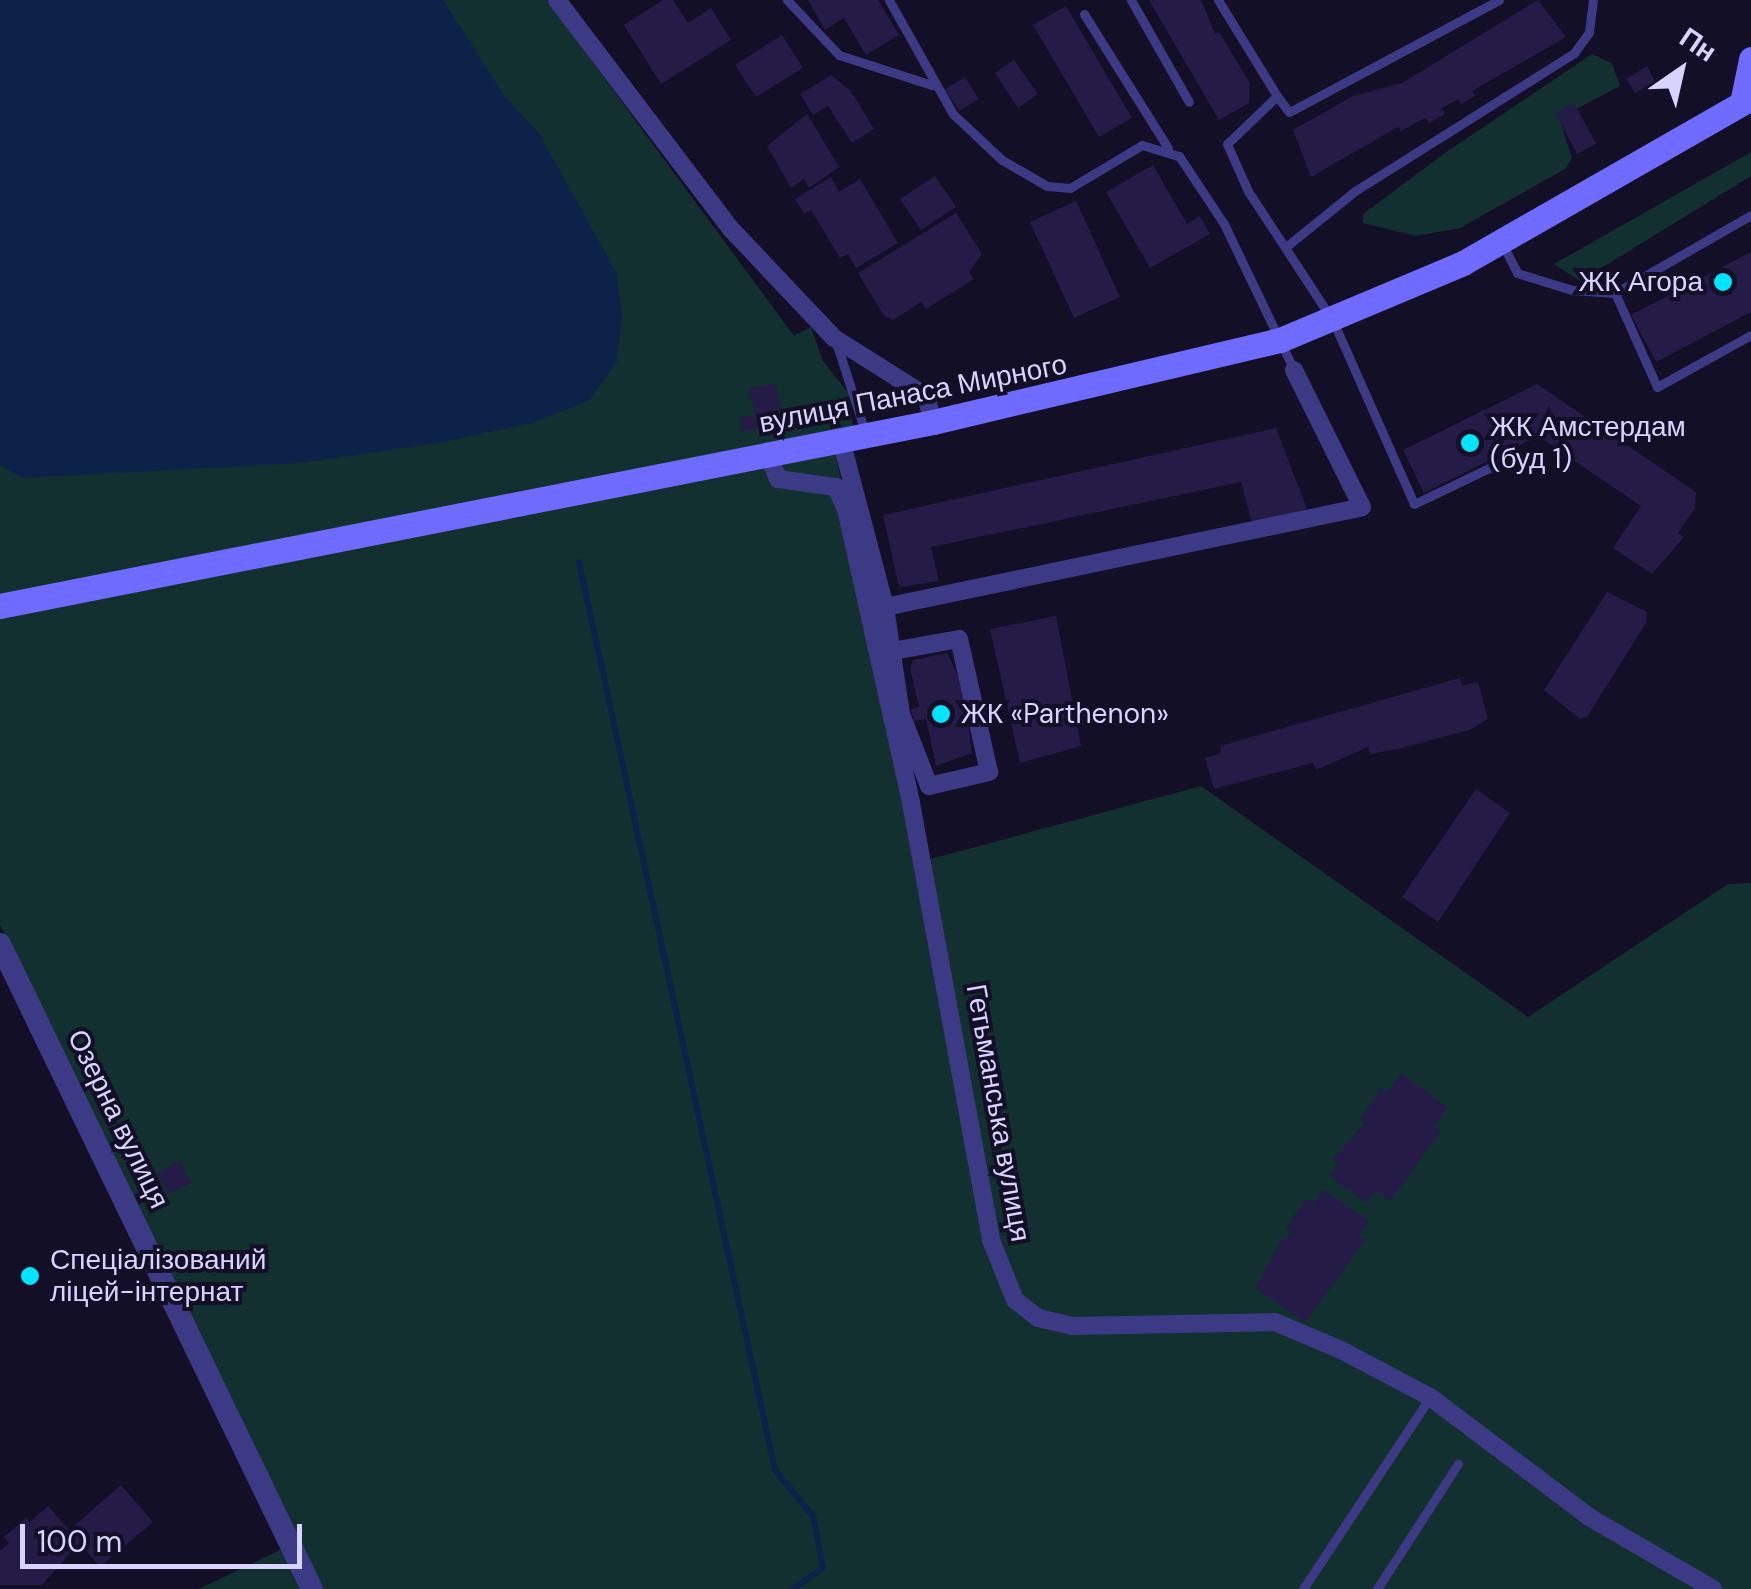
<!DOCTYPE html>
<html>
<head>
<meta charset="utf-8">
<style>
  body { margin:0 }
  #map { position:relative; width:1751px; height:1589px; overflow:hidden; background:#130f26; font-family:"DM Sans",sans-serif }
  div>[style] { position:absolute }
  .green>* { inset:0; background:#12302f }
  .water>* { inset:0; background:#0c2248 }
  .stream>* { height:6px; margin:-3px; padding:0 3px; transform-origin:3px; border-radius:3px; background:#0c2248 }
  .building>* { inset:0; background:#241b47 }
  .service>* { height:9px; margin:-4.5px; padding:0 4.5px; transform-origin:4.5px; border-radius:4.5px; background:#3d3a85 }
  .minor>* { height:18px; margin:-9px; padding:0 9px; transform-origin:9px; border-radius:9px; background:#3d3a85 }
  .tertiary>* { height:22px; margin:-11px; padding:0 11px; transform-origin:11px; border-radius:11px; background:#3d3a85 }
  .secondary>* { height:25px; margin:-12.5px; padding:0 12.5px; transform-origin:12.5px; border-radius:12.5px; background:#6f6bff }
  .dots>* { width:28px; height:28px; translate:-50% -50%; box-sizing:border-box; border:5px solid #130f26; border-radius:50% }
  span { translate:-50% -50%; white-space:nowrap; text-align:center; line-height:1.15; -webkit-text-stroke:8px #130f26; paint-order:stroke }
  .poi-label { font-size:28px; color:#d9d4ff }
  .right { translate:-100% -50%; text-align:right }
  .left { translate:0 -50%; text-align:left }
  .street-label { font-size:28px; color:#d9d4ff }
  .north { position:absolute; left:1631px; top:20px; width:100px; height:100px; -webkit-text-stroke:8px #130f26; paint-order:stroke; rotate:34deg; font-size:28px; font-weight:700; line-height:40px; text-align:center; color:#d9d4ff }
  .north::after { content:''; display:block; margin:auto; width:35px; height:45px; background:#d9d4ff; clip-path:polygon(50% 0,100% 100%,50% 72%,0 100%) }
  .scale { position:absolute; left:20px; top:1524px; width:282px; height:45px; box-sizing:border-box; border:5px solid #d9d4ff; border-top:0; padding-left:12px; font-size:30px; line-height:35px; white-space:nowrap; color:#d9d4ff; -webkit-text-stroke:8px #130f26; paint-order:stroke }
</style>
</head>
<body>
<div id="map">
  <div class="green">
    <i style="clip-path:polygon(0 0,547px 0,794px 336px,811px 327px,823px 361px,849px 394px,853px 426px,0 597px)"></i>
    <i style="clip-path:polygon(1592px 54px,1612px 63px,1620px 86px,1559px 118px,1572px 158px,1565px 169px,1460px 228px,1416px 236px,1363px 223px,1363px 214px,1445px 153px)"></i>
    <i style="clip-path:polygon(1751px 152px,1751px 176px,1580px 281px,1554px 264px)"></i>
    <i style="clip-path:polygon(835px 451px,916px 863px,1201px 786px,1528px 1017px,1728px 884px,1751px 883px,1751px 1589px,322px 1589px,0 925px,0 614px)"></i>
    <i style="clip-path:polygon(284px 1548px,304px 1589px,199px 1589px)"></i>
  </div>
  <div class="water">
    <i style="clip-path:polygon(0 0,443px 0,505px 97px,539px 133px,616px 272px,622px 313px,617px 361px,590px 400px,532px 423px,438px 443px,302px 463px,22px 478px,0 465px)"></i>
  </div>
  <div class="stream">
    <i style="left:579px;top:562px;width:929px;rotate:77.82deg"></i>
    <i style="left:775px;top:1470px;width:60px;rotate:50.4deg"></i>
    <i style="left:813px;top:1516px;width:53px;rotate:79.1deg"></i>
    <i style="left:823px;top:1568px;width:37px;rotate:145deg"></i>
  </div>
  <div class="building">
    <i style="clip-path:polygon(663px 0,673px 0,688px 23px,711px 8px,731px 40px,661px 84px,624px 25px)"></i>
    <i style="clip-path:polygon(808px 0,878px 0,899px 35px,866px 55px,844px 18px,825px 30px)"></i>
    <i style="clip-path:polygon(1149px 0,1201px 0,1215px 34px,1219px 32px,1250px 83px,1249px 103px,1219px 120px)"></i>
    <i style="clip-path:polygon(1538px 0,1566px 37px,1472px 91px,1475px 96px,1461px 104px,1458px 99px,1442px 108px,1445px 114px,1429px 123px,1425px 118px,1401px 131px,1398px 127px,1311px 177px,1293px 130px,1353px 96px,1402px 83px)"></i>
    <i style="clip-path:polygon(1066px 6px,1132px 118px,1099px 137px,1033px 25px)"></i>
    <i style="clip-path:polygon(782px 35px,803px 68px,756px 97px,735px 65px)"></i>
    <i style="clip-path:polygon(1014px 60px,1038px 94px,1018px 108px,995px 73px)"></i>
    <i style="clip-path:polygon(1647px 66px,1655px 81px,1635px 93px,1626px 79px)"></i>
    <i style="clip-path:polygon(831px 75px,850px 90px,874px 129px,852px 143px,828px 106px,813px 115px,800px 94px)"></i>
    <i style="clip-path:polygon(965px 77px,979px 99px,959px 111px,945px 89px)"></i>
    <i style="clip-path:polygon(1574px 103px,1596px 144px,1577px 154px,1555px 113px)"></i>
    <i style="clip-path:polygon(807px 114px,839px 167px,809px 188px,804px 179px,791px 188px,767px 146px)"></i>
    <i style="clip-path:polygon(1153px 165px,1187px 224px,1200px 216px,1210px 234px,1150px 268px,1106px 192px)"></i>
    <i style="clip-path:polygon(935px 176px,956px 207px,921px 230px,900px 199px)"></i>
    <i style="clip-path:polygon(831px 177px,839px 192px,860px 179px,898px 243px,856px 268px,848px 254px,840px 258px,811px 210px,804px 214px,795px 199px)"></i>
    <i style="clip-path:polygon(1076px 201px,1120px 297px,1074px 318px,1030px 222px)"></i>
    <i style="clip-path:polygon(956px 213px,982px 254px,969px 272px,974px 279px,926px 309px,921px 302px,893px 320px,884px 316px,858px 273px)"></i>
    <i style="clip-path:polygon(1751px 252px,1751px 312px,1656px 362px,1631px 315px)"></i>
    <i style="clip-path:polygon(775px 383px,782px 411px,755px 418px,758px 428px,742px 432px,739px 418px,755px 414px,749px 389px)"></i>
    <i style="clip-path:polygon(1537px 384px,1696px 492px,1695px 508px,1678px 533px,1684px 537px,1652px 574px,1613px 548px,1641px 506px,1538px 436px,1424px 493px,1403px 450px)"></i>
    <i style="clip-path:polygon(1276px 428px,1307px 509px,1252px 523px,1241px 482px,931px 547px,939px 581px,899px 587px,883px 515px)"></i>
    <i style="clip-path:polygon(1607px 592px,1647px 612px,1646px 623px,1587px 717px,1580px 719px,1544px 690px)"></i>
    <i style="clip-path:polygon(1056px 616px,1081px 746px,1020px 763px,990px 629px)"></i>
    <i style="clip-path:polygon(947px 653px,964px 688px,972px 753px,936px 766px,926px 719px,914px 721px,911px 709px,919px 707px,910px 668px,913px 660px)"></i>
    <i style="clip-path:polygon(1460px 678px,1462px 686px,1478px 682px,1488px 719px,1469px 730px,1398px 749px,1370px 754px,1368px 747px,1316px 770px,1313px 763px,1214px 789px,1205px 758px,1221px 753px,1220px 746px)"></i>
    <i style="clip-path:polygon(1476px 789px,1510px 813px,1438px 922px,1402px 897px)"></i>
    <i style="clip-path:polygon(1401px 1073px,1448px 1108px,1434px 1127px,1441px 1131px,1390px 1201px,1376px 1190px,1367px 1203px,1329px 1176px,1338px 1163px,1333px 1159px,1365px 1123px,1360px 1119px,1382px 1088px,1387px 1092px)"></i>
    <i style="clip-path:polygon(180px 1161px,191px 1183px,168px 1194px,157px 1173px)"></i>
    <i style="clip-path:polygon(1322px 1189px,1369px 1221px,1359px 1235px,1366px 1239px,1305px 1322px,1255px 1288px,1281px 1241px,1293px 1232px,1286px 1228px,1306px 1198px,1313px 1203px)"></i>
    <i style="clip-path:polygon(121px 1485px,153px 1522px,100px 1567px,79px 1543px,42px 1585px,0 1585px,0 1551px,9px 1543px,4px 1537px,26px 1518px,30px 1522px,48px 1506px,69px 1530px)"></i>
  </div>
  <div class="service">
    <i style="left:787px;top:0;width:76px;rotate:46.6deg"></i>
    <i style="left:839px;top:55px;width:98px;rotate:17.9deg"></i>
    <i style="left:889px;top:0;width:131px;rotate:60.7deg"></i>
    <i style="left:953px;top:114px;width:67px;rotate:43.2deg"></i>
    <i style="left:1002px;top:160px;width:52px;rotate:30deg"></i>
    <i style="left:1047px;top:186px;width:23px;rotate:5deg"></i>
    <i style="left:1070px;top:188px;width:84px;rotate:-30.8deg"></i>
    <i style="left:1142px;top:145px;width:39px;rotate:17deg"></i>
    <i style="left:1179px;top:156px;width:82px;rotate:56.5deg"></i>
    <i style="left:1224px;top:224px;width:162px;rotate:64.4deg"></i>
    <i style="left:1131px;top:0;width:117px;rotate:60.4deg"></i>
    <i style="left:1218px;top:0;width:113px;rotate:58.4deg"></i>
    <i style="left:1499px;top:0;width:238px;rotate:151.9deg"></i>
    <i style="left:1289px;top:112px;width:20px;rotate:-127deg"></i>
    <i style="left:1277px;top:96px;width:69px;rotate:136.2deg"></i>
    <i style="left:1227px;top:144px;width:51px;rotate:65.9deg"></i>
    <i style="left:1248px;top:191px;width:155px;rotate:56.8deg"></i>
    <i style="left:1333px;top:321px;width:200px;rotate:66.1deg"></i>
    <i style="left:1414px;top:504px;width:109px;rotate:-25.6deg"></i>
    <i style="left:1084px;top:14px;width:158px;rotate:57.9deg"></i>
    <i style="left:1503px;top:245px;width:31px;rotate:63deg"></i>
    <i style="left:1517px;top:273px;width:58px;rotate:17.2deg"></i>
    <i style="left:1572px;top:290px;width:43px;rotate:4deg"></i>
    <i style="left:1615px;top:293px;width:103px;rotate:65.9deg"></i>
    <i style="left:1657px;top:387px;width:107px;rotate:-29deg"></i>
    <i style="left:1287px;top:246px;width:87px;rotate:-39deg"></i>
    <i style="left:1355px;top:191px;width:259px;rotate:-32.2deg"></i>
    <i style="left:1574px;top:53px;width:26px;rotate:-54deg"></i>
    <i style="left:1589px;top:32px;width:32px;rotate:-83deg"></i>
    <i style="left:1615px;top:293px;width:157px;rotate:-29.8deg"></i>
    <i style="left:837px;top:345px;width:95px;rotate:72.1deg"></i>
    <i style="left:1303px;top:1589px;width:230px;rotate:-56.5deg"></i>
    <i style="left:1377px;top:1589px;width:149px;rotate:-57.1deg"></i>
  </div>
  <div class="minor">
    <i style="left:557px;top:0;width:288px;rotate:52.8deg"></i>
    <i style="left:731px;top:229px;width:150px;rotate:46.6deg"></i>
    <i style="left:834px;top:338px;width:109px;rotate:32.2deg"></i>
    <i style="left:926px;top:396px;width:27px;rotate:75deg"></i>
    <i style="left:841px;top:440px;width:173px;rotate:75.2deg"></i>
    <i style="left:885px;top:607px;width:487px;rotate:-11.8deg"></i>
    <i style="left:1362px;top:507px;width:153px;rotate:-116.4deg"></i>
    <i style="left:768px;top:454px;width:27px;rotate:68deg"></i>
    <i style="left:778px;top:479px;width:59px;rotate:7.9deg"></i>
    <i style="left:836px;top:487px;width:24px;rotate:66deg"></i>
    <i style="left:846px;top:509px;width:301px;rotate:77.5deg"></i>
    <i style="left:911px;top:803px;width:444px;rotate:79.6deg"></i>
    <i style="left:991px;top:1240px;width:65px;rotate:68.2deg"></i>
    <i style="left:1015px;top:1300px;width:29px;rotate:38deg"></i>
    <i style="left:1038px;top:1318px;width:35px;rotate:13deg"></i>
    <i style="left:1072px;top:1326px;width:203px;rotate:-1.1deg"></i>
    <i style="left:1275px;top:1322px;width:72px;rotate:23deg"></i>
    <i style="left:1341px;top:1350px;width:101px;rotate:27.8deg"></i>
    <i style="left:1430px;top:1397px;width:199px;rotate:37deg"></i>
    <i style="left:1589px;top:1517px;width:143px;rotate:30.1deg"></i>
    <i style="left:885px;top:607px;width:108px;rotate:81.5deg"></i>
    <i style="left:901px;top:714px;width:77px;rotate:68.7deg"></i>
    <i style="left:929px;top:786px;width:62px;rotate:-13.1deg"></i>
    <i style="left:989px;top:772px;width:136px;rotate:-102.7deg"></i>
    <i style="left:959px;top:639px;width:68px;rotate:169.8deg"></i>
  </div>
  <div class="tertiary">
    <i style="left:0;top:944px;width:716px;rotate:64.19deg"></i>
  </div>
  <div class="secondary">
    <i style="left:0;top:606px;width:951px;rotate:-11.16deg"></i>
    <i style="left:933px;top:422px;width:357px;rotate:-13.3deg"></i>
    <i style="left:1280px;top:340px;width:199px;rotate:-22.8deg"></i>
    <i style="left:1463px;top:263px;width:322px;rotate:-29.8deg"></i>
    <i style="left:1742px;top:103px;width:45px;rotate:-78.4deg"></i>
  </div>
  <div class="dots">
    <i style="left:1723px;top:282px;background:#00e5ff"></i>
    <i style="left:1470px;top:443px;background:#00e5ff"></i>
    <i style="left:941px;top:714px;background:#00e5ff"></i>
    <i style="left:30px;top:1276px;background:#00e5ff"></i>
  </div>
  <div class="poi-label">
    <span class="right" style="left:1703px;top:282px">ЖК Агора</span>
    <span class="left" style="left:1490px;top:443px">ЖК Амстердам<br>(буд 1)</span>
    <span class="left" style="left:961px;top:714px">ЖК «Parthenon»</span>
    <span class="left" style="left:50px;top:1276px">Спеціалізований<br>ліцей-інтернат</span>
  </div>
  <div class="street-label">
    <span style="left:913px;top:394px;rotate:-11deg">вулиця Панаса Мирного</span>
    <span style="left:998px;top:1113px;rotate:80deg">Гетьманська вулиця</span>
    <span style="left:118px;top:1119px;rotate:64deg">Озерна вулиця</span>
  </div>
  <div class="north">Пн</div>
  <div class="scale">100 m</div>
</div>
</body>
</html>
